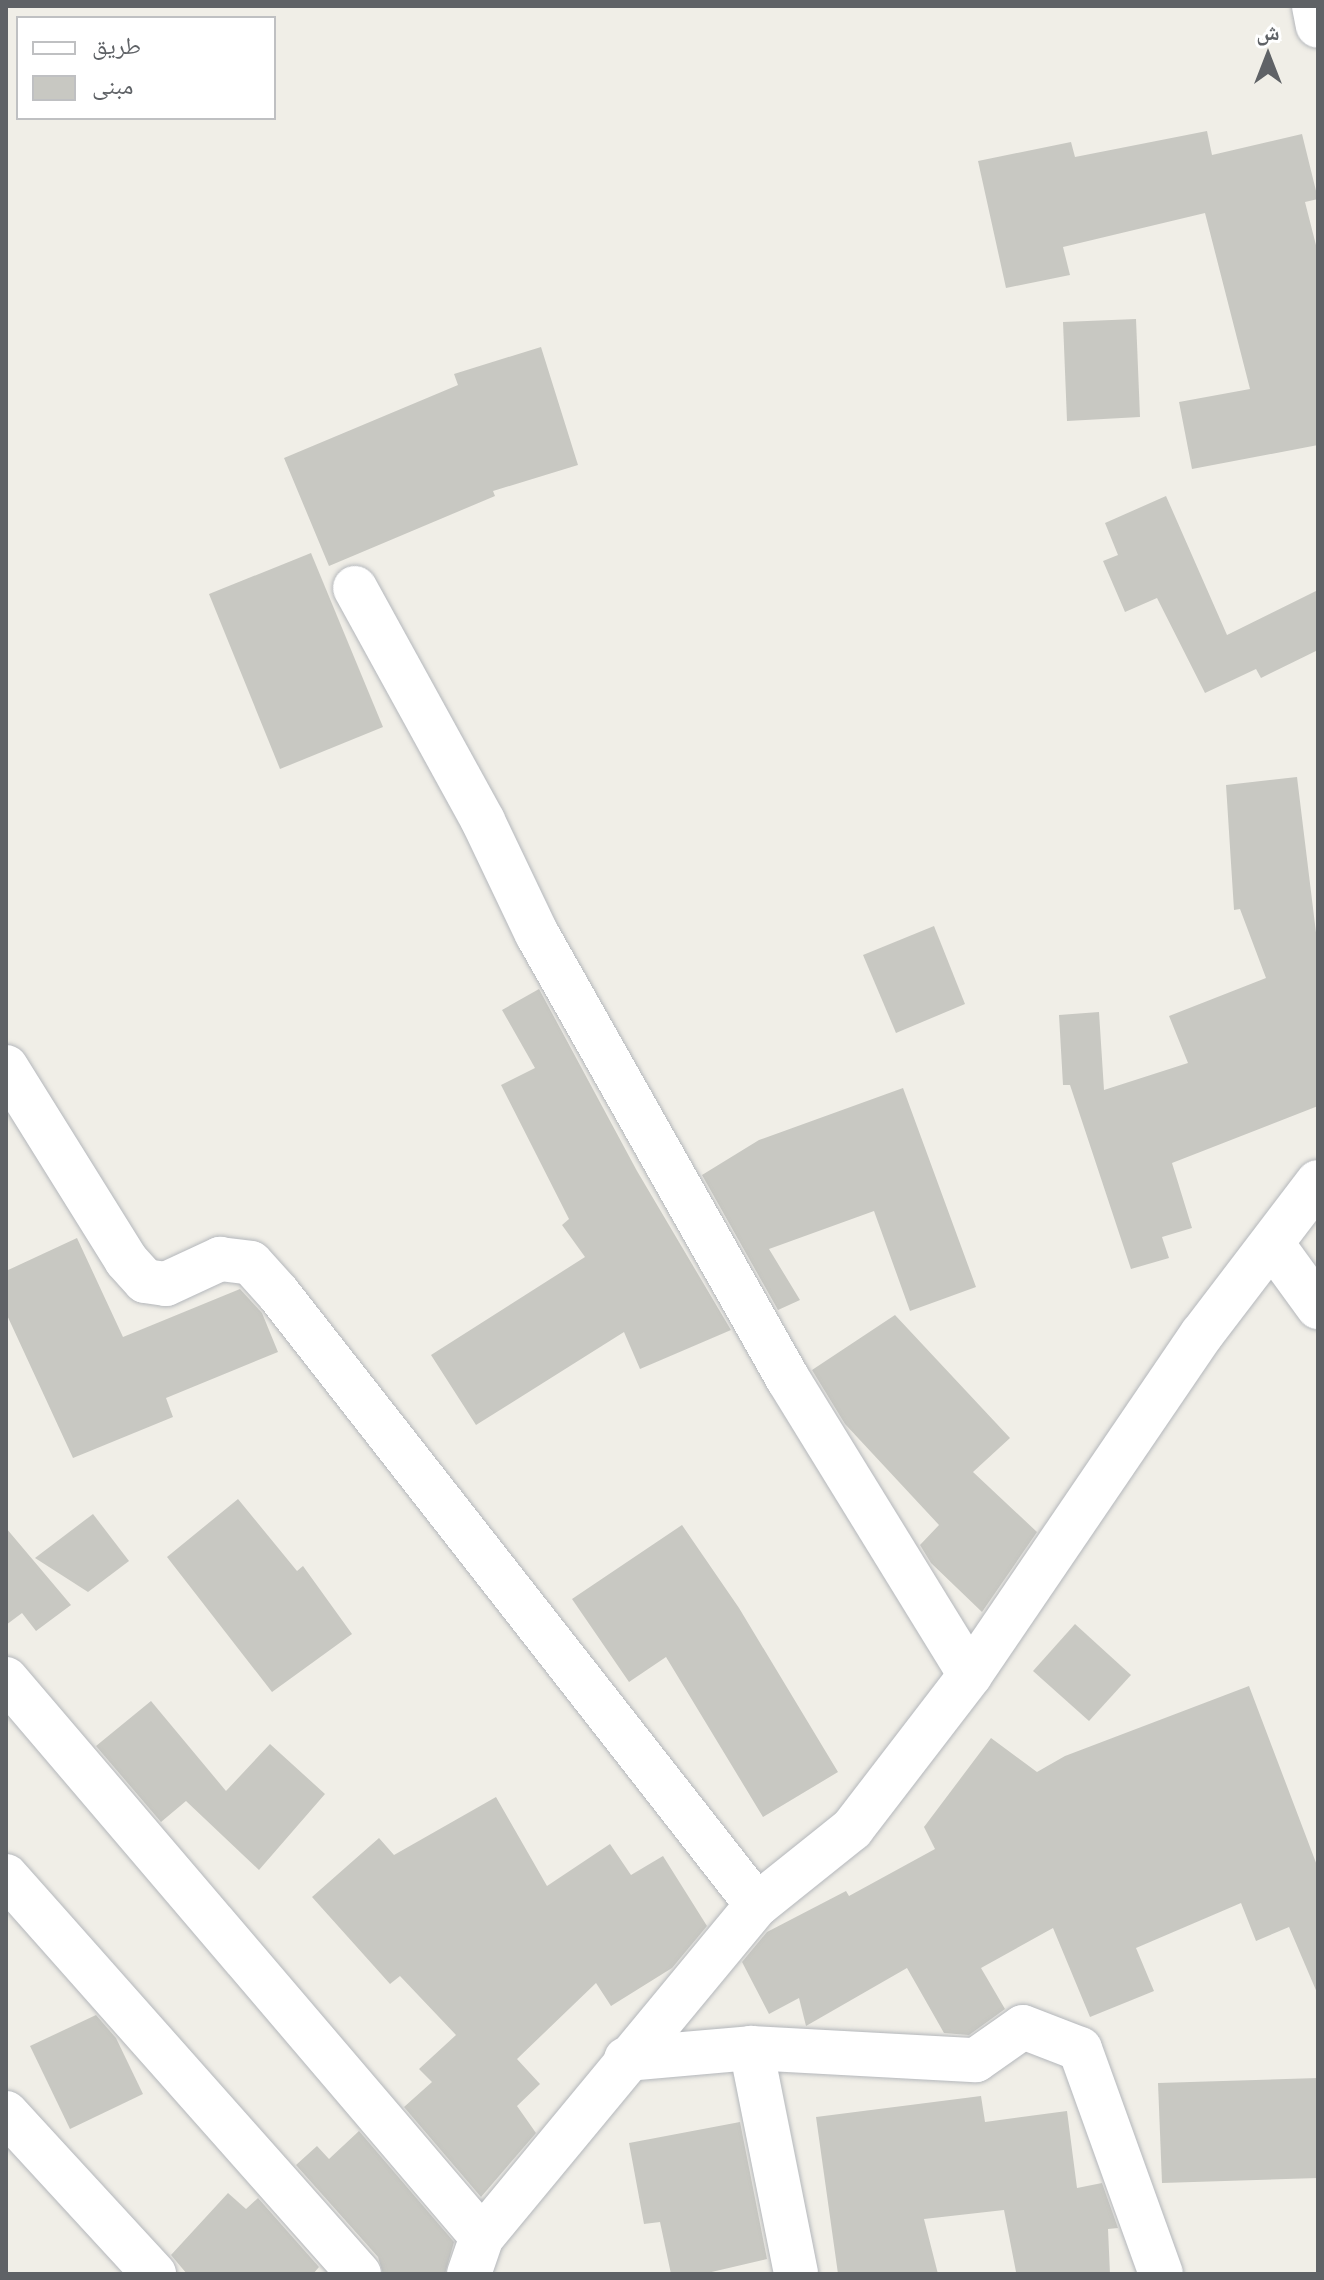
<!DOCTYPE html>
<html>
<head>
<meta charset="utf-8">
<style>
  body { margin:0 }
  #map { position:relative; width:1324px; height:2280px; overflow:hidden; background:#f0eee7; font-family:Raleway,"Noto Naskh Arabic",sans-serif }
  div>[style] { position:absolute }
  .building>* { inset:0; background:#c8c8c2 }
  .roads { filter:drop-shadow(0 0 2px #b4b7bb) drop-shadow(0 0 2px #b4b7bb) }
  .street>* { height:44px; margin:-22px; padding:0 22px; transform-origin:22px; border-radius:22px; background:#fff }
  span { translate:-50% -50%; white-space:nowrap; text-align:center; line-height:1.15; -webkit-text-stroke:7px #fff; paint-order:stroke }
  .frame { position:absolute; inset:0; border:8px solid #5f6266; pointer-events:none }
  .legend { position:absolute; left:16px; top:16px; width:260px; height:104px; box-sizing:border-box; background:#fff; border:2px solid #bfc0c2; margin:0; padding:10px 14px; list-style:none; font-size:24px; color:#5f6266 }
  .legend li { display:flex; align-items:center; gap:16px; height:40px }
  .legend b { width:40px; border:2px solid #bfc0c2 }
  .north { position:absolute; left:1228px; top:16px; width:80px; height:80px; -webkit-text-stroke:6px #fff; paint-order:stroke; rotate:0deg; font-size:22px; font-weight:700; line-height:32px; text-align:center; color:#5f6266 }
  .north::after { content:''; display:block; margin:auto; width:28px; height:36px; background:#5f6266; clip-path:polygon(50% 0,100% 100%,50% 72%,0 100%) }
</style>
</head>
<body>
<div id="map">
  <div class="building">
    <i style="clip-path:polygon(1207px 131px,1212px 155px,1302px 134px,1318px 199px,1305px 202px,1318px 253px,1318px 445px,1192px 469px,1179px 402px,1250px 389px,1205px 213px,1063px 247px,1070px 275px,1006px 288px,978px 161px,1071px 142px,1075px 157px)"></i>
    <i style="clip-path:polygon(1136px 319px,1140px 417px,1067px 421px,1063px 322px)"></i>
    <i style="clip-path:polygon(541px 347px,578px 465px,493px 491px,495px 496px,329px 566px,284px 458px,458px 385px,454px 374px)"></i>
    <i style="clip-path:polygon(1166px 496px,1227px 635px,1318px 590px,1318px 650px,1261px 678px,1256px 669px,1205px 693px,1157px 598px,1125px 612px,1103px 561px,1118px 555px,1105px 523px)"></i>
    <i style="clip-path:polygon(311px 553px,383px 727px,280px 769px,209px 594px)"></i>
    <i style="clip-path:polygon(1297px 777px,1318px 949px,1318px 1106px,1172px 1163px,1192px 1228px,1162px 1237px,1169px 1258px,1131px 1269px,1070px 1085px,1063px 1085px,1059px 1015px,1099px 1012px,1104px 1090px,1188px 1063px,1169px 1016px,1266px 978px,1240px 909px,1234px 910px,1226px 785px)"></i>
    <i style="clip-path:polygon(934px 926px,965px 1004px,896px 1033px,863px 955px)"></i>
    <i style="clip-path:polygon(539px 989px,637px 1171px,731px 1330px,640px 1369px,624px 1332px,476px 1425px,431px 1355px,585px 1257px,562px 1225px,569px 1219px,501px 1085px,535px 1068px,502px 1010px)"></i>
    <i style="clip-path:polygon(903px 1088px,976px 1287px,910px 1311px,874px 1211px,769px 1249px,800px 1300px,778px 1310px,702px 1175px,759px 1140px)"></i>
    <i style="clip-path:polygon(77px 1238px,123px 1337px,240px 1289px,262px 1313px,278px 1352px,166px 1398px,173px 1417px,73px 1458px,6px 1313px,6px 1271px)"></i>
    <i style="clip-path:polygon(895px 1315px,1010px 1438px,973px 1472px,1037px 1532px,982px 1612px,931px 1563px,920px 1545px,939px 1525px,845px 1424px,812px 1370px)"></i>
    <i style="clip-path:polygon(238px 1499px,297px 1571px,303px 1566px,352px 1634px,272px 1692px,167px 1557px)"></i>
    <i style="clip-path:polygon(93px 1514px,129px 1561px,88px 1592px,35px 1558px)"></i>
    <i style="clip-path:polygon(682px 1525px,739px 1608px,838px 1772px,763px 1817px,666px 1657px,629px 1682px,572px 1599px)"></i>
    <i style="clip-path:polygon(6px 1528px,71px 1605px,36px 1631px,22px 1613px,6px 1625px)"></i>
    <i style="clip-path:polygon(1075px 1624px,1131px 1675px,1089px 1721px,1033px 1671px)"></i>
    <i style="clip-path:polygon(1249px 1686px,1318px 1868px,1318px 1995px,1289px 1927px,1256px 1941px,1241px 1903px,1136px 1948px,1154px 1991px,1090px 2017px,1053px 1928px,981px 1968px,1005px 2009px,969px 2035px,944px 2033px,907px 1968px,806px 2026px,799px 1998px,769px 2014px,742px 1962px,767px 1932px,846px 1891px,849px 1896px,935px 1849px,924px 1827px,991px 1738px,1037px 1772px,1065px 1756px)"></i>
    <i style="clip-path:polygon(151px 1701px,226px 1791px,270px 1744px,325px 1794px,259px 1870px,186px 1801px,161px 1822px,96px 1746px)"></i>
    <i style="clip-path:polygon(496px 1797px,547px 1886px,610px 1844px,631px 1875px,663px 1856px,707px 1926px,672px 1968px,611px 2006px,596px 1983px,517px 2059px,540px 2084px,517px 2106px,536px 2133px,481px 2197px,404px 2107px,432px 2082px,419px 2069px,456px 2035px,400px 1976px,390px 1984px,312px 1897px,379px 1838px,394px 1855px)"></i>
    <i style="clip-path:polygon(96px 2015px,116px 2038px,143px 2094px,70px 2129px,30px 2046px)"></i>
    <i style="clip-path:polygon(1318px 2078px,1318px 2178px,1162px 2183px,1158px 2083px)"></i>
    <i style="clip-path:polygon(981px 2096px,985px 2122px,1067px 2111px,1077px 2188px,1102px 2183px,1118px 2228px,1108px 2229px,1110px 2274px,1016px 2272px,1004px 2210px,924px 2219px,938px 2274px,838px 2274px,816px 2117px)"></i>
    <i style="clip-path:polygon(740px 2122px,767px 2259px,703px 2274px,671px 2274px,660px 2222px,644px 2224px,629px 2143px)"></i>
    <i style="clip-path:polygon(359px 2131px,454px 2242px,445px 2274px,383px 2274px,378px 2257px,296px 2165px,317px 2146px,329px 2159px)"></i>
    <i style="clip-path:polygon(228px 2193px,246px 2209px,258px 2198px,319px 2267px,313px 2274px,187px 2274px,171px 2255px)"></i>
  </div>
  <div class="roads">
    <div class="street">
      <i style="left:1314px;top:6px;width:20px;rotate:79deg"></i>
      <i style="left:355px;top:588px;width:266px;rotate:61.2deg"></i>
      <i style="left:483px;top:821px;width:125px;rotate:64.5deg"></i>
      <i style="left:537px;top:934px;width:511px;rotate:60.58deg"></i>
      <i style="left:788px;top:1379px;width:347px;rotate:58.4deg"></i>
      <i style="left:6px;top:1067px;width:227px;rotate:58.1deg"></i>
      <i style="left:126px;top:1260px;width:28px;rotate:48deg"></i>
      <i style="left:145px;top:1281px;width:21px;rotate:8deg"></i>
      <i style="left:166px;top:1284px;width:60px;rotate:-24.8deg"></i>
      <i style="left:220px;top:1259px;width:31px;rotate:7deg"></i>
      <i style="left:251px;top:1263px;width:40px;rotate:48deg"></i>
      <i style="left:278px;top:1293px;width:777px;rotate:51.95deg"></i>
      <i style="left:1273px;top:1245px;width:77px;rotate:54deg"></i>
      <i style="left:6px;top:1679px;width:733px;rotate:49.53deg"></i>
      <i style="left:6px;top:1876px;width:532px;rotate:48.43deg"></i>
      <i style="left:751px;top:2048px;width:230px;rotate:78.7deg"></i>
      <i style="left:626px;top:2059px;width:125px;rotate:-5deg"></i>
      <i style="left:751px;top:2048px;width:225px;rotate:3.1deg"></i>
      <i style="left:976px;top:2060px;width:57px;rotate:-35.1deg"></i>
      <i style="left:1023px;top:2027px;width:61px;rotate:21.1deg"></i>
      <i style="left:1080px;top:2049px;width:239px;rotate:70.2deg"></i>
      <i style="left:6px;top:2113px;width:219px;rotate:47.4deg"></i>
      <i style="left:469px;top:2274px;width:39px;rotate:-71deg"></i>
      <i style="left:482px;top:2237px;width:431px;rotate:-50.4deg"></i>
      <i style="left:757px;top:1905px;width:122px;rotate:-38.7deg"></i>
      <i style="left:852px;top:1829px;width:194px;rotate:-52.5deg"></i>
      <i style="left:970px;top:1675px;width:412px;rotate:-55.8deg"></i>
      <i style="left:1202px;top:1334px;width:191px;rotate:-52.7deg"></i>
    </div>
  </div>
  <div class="frame"></div>
  <ul class="legend">
  <li><b style="height:10px;background:#fff"></b>طريق</li>
  <li><b style="height:22px;background:#c8c8c2"></b>مبنى</li>
  </ul>
  <div class="north">ش</div>
</div>
</body>
</html>
